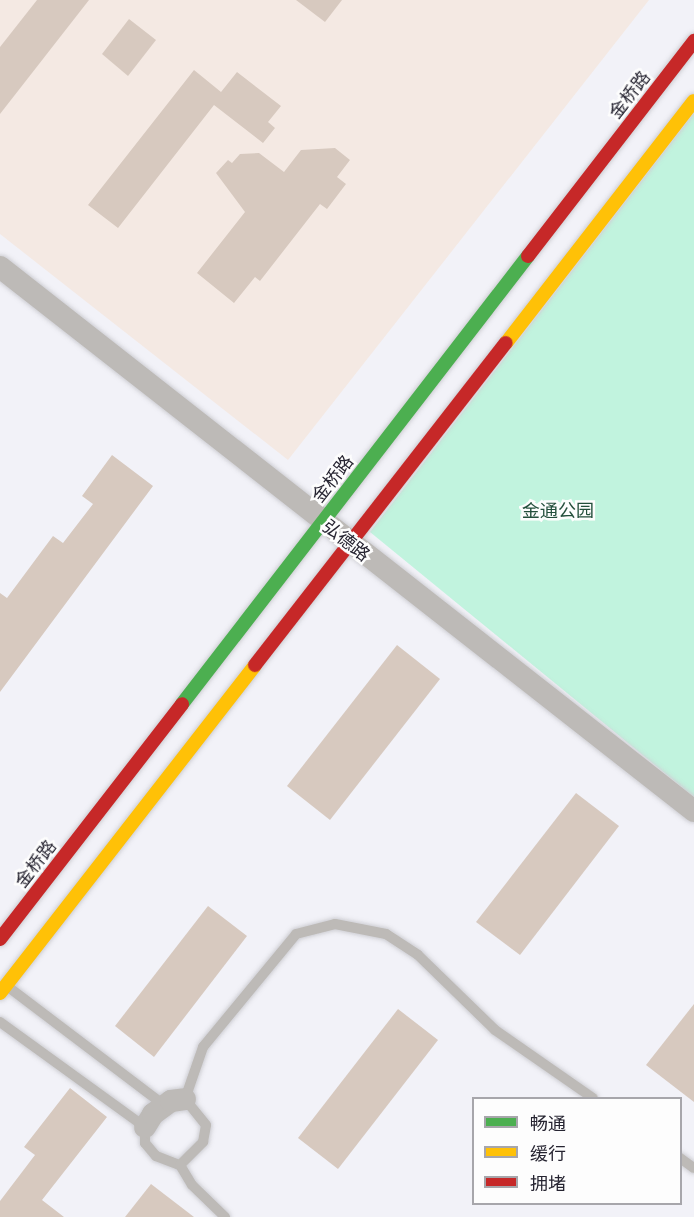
<!DOCTYPE html>
<html>
<head>
<meta charset="utf-8">
<style>
  body { margin:0 }
  #map { position:relative; width:694px; height:1217px; overflow:hidden; background:#f2f2f8; font-family:"Fira Sans Condensed","Noto Sans SC",sans-serif }
  div>[style] { position:absolute }
  .education>* { inset:0; background:#f4e9e3 }
  .green>* { inset:0; background:#c1f3de }
  .building>* { inset:0; background:#d7c9bf }
  .roads { filter:drop-shadow(0 0 2px #ceced3) drop-shadow(0 0 2px #ceced3) }
  .lane>* { height:10px; margin:-5px; padding:0 5px; transform-origin:5px; border-radius:5px; background:#bdbab7 }
  .street>* { height:22px; margin:-11px; padding:0 11px; transform-origin:11px; border-radius:11px; background:#bdbab7 }
  .fast>* { height:14px; margin:-7px; padding:0 7px; transform-origin:7px; border-radius:7px; background:#4caf50 }
  .slow>* { height:14px; margin:-7px; padding:0 7px; transform-origin:7px; border-radius:7px; background:#ffc107 }
  .jam>* { height:14px; margin:-7px; padding:0 7px; transform-origin:7px; border-radius:7px; background:#c62828 }
  span { translate:-50% -50%; white-space:nowrap; text-align:center; line-height:1.15; -webkit-text-stroke:5px #fdfdfd; paint-order:stroke }
  .street-label { font-size:18px; color:#262431 }
  .park-label { font-size:18px; color:#244f3c }
  .legend { position:absolute; left:472px; top:1097px; width:210px; height:108px; box-sizing:border-box; background:#fdfdfd; border:2px solid #a7a6ab; margin:0; padding:8px 10px; list-style:none; font-size:18px; color:#262431 }
  .legend li { display:flex; align-items:center; gap:12px; height:30px }
  .legend b { width:30px; border:2px solid #a7a6ab }
</style>
</head>
<body>
<div id="map">
  <div class="education">
    <i style="clip-path:polygon(0 0,649px 0,288px 460px,0 234px)"></i>
  </div>
  <div class="green">
    <i style="clip-path:polygon(694px 113px,694px 797px,370px 532px)"></i>
  </div>
  <div class="building">
    <i style="clip-path:polygon(37px 0,89px 0,0 114px,0 47px)"></i>
    <i style="clip-path:polygon(296px 0,342px 0,325px 22px)"></i>
    <i style="clip-path:polygon(129px 19px,156px 40px,128px 76px,102px 54px)"></i>
    <i style="clip-path:polygon(194px 70px,221px 92px,237px 72px,281px 106px,268px 122px,275px 128px,263px 143px,214px 105px,118px 228px,88px 205px)"></i>
    <i style="clip-path:polygon(335px 148px,350px 160px,337px 177px,346px 184px,327px 209px,320px 204px,260px 281px,255px 277px,234px 303px,197px 273px,245px 212px,216px 173px,228px 160px,232px 163px,240px 154px,259px 153px,284px 172px,301px 150px)"></i>
    <i style="clip-path:polygon(112px 455px,153px 486px,0 692px,0 593px,7px 598px,53px 536px,63px 543px,93px 504px,82px 496px)"></i>
    <i style="clip-path:polygon(397px 645px,440px 679px,330px 820px,287px 786px)"></i>
    <i style="clip-path:polygon(576px 793px,619px 826px,520px 955px,476px 922px)"></i>
    <i style="clip-path:polygon(208px 906px,247px 936px,154px 1057px,115px 1026px)"></i>
    <i style="clip-path:polygon(694px 1004px,694px 1102px,646px 1065px)"></i>
    <i style="clip-path:polygon(398px 1009px,438px 1040px,338px 1169px,298px 1138px)"></i>
    <i style="clip-path:polygon(70px 1088px,107px 1117px,42px 1200px,64px 1217px,0 1217px,0 1201px,35px 1155px,24px 1147px)"></i>
    <i style="clip-path:polygon(151px 1184px,194px 1217px,125px 1217px)"></i>
  </div>
  <div class="roads">
    <div class="lane">
      <i style="left:7px;top:986px;width:197px;rotate:37.2deg"></i>
      <i style="left:0;top:1022px;width:179px;rotate:35.9deg"></i>
      <i style="left:145px;top:1127px;width:16px;rotate:90deg"></i>
      <i style="left:145px;top:1143px;width:17px;rotate:50deg"></i>
      <i style="left:156px;top:1156px;width:26px;rotate:21deg"></i>
      <i style="left:180px;top:1165px;width:33px;rotate:-45deg"></i>
      <i style="left:203px;top:1142px;width:17px;rotate:-80deg"></i>
      <i style="left:206px;top:1125px;width:33px;rotate:-129deg"></i>
      <i style="left:185px;top:1099px;width:55px;rotate:-70.9deg"></i>
      <i style="left:203px;top:1047px;width:146px;rotate:-50.5deg"></i>
      <i style="left:296px;top:934px;width:40px;rotate:-14.4deg"></i>
      <i style="left:335px;top:924px;width:52px;rotate:11.1deg"></i>
      <i style="left:386px;top:934px;width:38px;rotate:33deg"></i>
      <i style="left:418px;top:955px;width:107px;rotate:44.2deg"></i>
      <i style="left:495px;top:1030px;width:119px;rotate:34.8deg"></i>
      <i style="left:680px;top:1158px;width:17px;rotate:36deg"></i>
      <i style="left:180px;top:1165px;width:23px;rotate:59deg"></i>
      <i style="left:192px;top:1185px;width:46px;rotate:44.1deg"></i>
    </div>
    <div class="street">
      <i style="left:0;top:267px;width:882px;rotate:38.09deg"></i>
      <i style="left:145px;top:1127px;width:15px;rotate:-58deg"></i>
      <i style="left:153px;top:1114px;width:22px;rotate:-36deg"></i>
      <i style="left:171px;top:1101px;width:14px;rotate:-8deg"></i>
    </div>
    <div class="fast">
      <i style="left:182px;top:704px;width:566px;rotate:-52.32deg"></i>
    </div>
    <div class="slow">
      <i style="left:506px;top:343px;width:306px;rotate:-52.2deg"></i>
      <i style="left:0;top:993px;width:415px;rotate:-52.1deg"></i>
    </div>
    <div class="jam">
      <i style="left:528px;top:256px;width:272px;rotate:-52.3deg"></i>
      <i style="left:255px;top:665px;width:408px;rotate:-52.1deg"></i>
      <i style="left:0;top:939px;width:297px;rotate:-52.2deg"></i>
    </div>
  </div>
  <div class="street-label">
    <span style="left:630px;top:95px;rotate:-52deg">金桥路</span>
    <span style="left:333px;top:479px;rotate:-52deg">金桥路</span>
    <span style="left:346px;top:541px;rotate:38deg">弘德路</span>
    <span style="left:36px;top:864px;rotate:-52deg">金桥路</span>
  </div>
  <div class="park-label">
    <span style="left:558px;top:511px">金通公园</span>
  </div>
  <ul class="legend">
  <li><b style="height:8px;background:#4caf50"></b>畅通</li>
  <li><b style="height:8px;background:#ffc107"></b>缓行</li>
  <li><b style="height:8px;background:#c62828"></b>拥堵</li>
  </ul>
</div>
</body>
</html>
